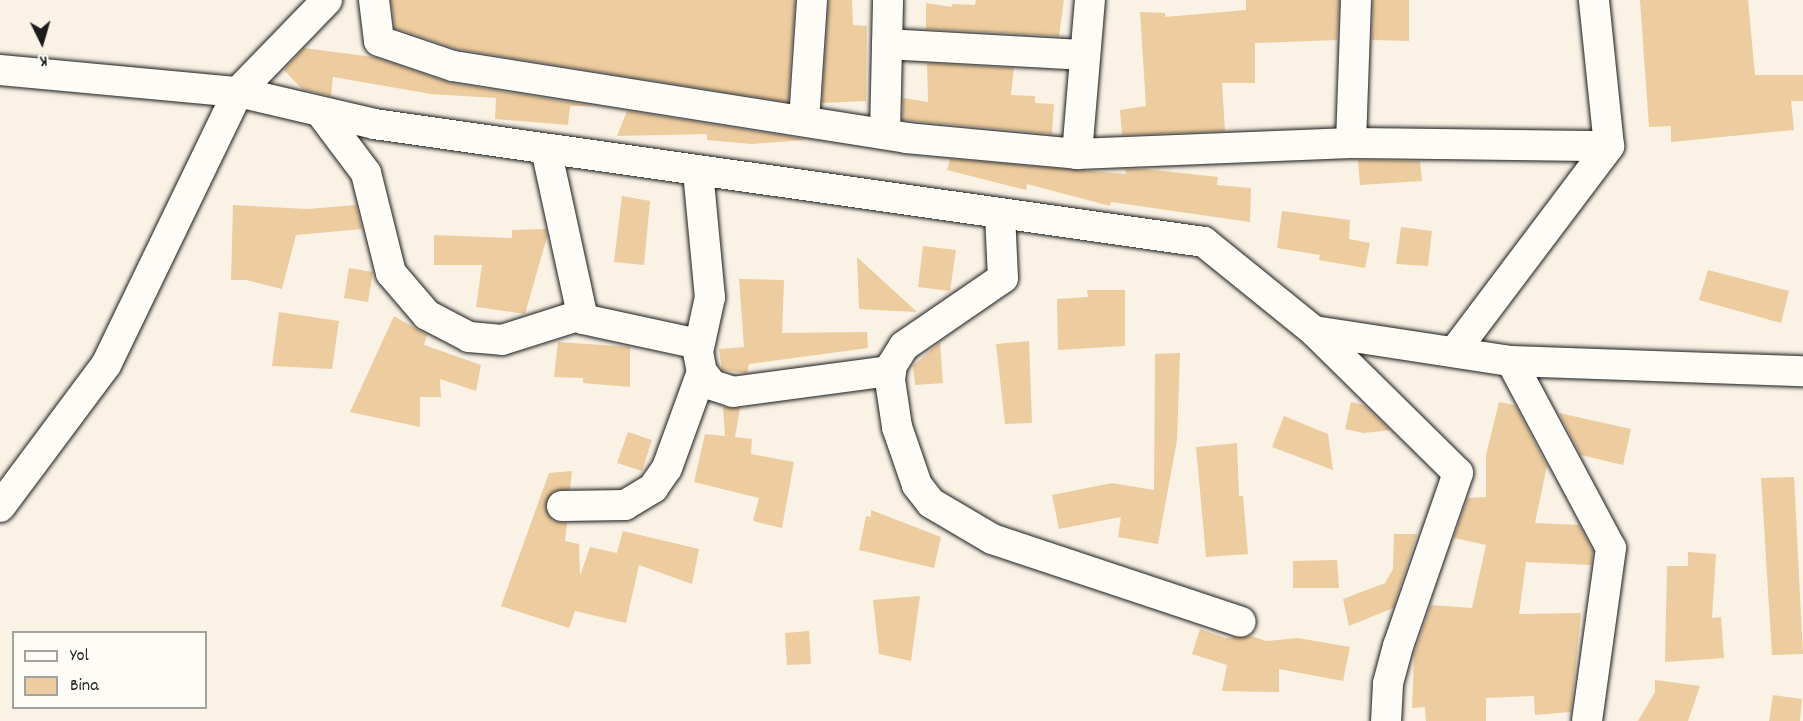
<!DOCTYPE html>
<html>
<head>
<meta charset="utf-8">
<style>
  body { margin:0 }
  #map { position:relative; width:1803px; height:721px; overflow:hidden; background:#faf2e5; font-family:Dekko,sans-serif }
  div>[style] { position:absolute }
  .building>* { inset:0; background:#edcc9f }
  .roads { filter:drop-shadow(0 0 2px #1c1c1c) drop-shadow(0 0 2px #1c1c1c) }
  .minor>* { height:30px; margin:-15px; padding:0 15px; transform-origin:15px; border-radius:15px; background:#fdfcf7 }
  span { translate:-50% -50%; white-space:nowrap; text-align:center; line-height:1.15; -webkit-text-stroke:4.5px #fdfcf7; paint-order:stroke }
  .legend { position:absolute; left:12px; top:631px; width:195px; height:78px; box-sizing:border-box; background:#fdfcf7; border:2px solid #a3a29f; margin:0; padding:8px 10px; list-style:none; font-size:18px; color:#1c1c1c }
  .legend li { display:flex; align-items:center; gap:12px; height:30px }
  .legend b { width:30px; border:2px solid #a3a29f }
  .north { position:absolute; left:12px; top:12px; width:60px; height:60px; -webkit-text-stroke:4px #fdfcf7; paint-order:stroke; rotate:175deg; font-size:16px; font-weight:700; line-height:24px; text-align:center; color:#1c1c1c }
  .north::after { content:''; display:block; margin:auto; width:21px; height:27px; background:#1c1c1c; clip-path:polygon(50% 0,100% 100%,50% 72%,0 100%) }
</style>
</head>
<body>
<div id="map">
  <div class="building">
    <i style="clip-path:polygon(391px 0,795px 0,788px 102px,457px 49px,395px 28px)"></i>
    <i style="clip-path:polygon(829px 0,852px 0,853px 25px,867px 26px,866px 101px,822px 103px)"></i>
    <i style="clip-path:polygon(976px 0,1064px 0,1059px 36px,926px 29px,926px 3px,952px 7px,952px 4px,975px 5px)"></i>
    <i style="clip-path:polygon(1246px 0,1339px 0,1337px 40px,1255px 43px,1255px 83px,1222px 83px,1225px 131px,1122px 135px,1120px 110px,1146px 106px,1140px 12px,1165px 13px,1165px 17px,1246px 10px)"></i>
    <i style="clip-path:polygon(1373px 0,1409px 0,1409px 41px,1372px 40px)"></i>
    <i style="clip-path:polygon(1640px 0,1748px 0,1755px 75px,1803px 75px,1803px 101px,1791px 101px,1794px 130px,1671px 142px,1671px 126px,1649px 127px)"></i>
    <i style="clip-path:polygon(304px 48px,373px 57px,450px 83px,593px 106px,570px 106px,568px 125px,495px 119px,496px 98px,431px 94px,333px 77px,331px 96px,302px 89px,284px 70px)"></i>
    <i style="clip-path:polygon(927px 63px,1014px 68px,1011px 95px,1035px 96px,1035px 103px,1054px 104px,1052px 134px,903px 120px,903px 98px,928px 102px)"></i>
    <i style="clip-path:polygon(627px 111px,804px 139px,804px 140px,752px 144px,707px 140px,707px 134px,617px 136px)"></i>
    <i style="clip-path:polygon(950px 159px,1126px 174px,1125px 169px,1144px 169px,1218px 177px,1217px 185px,1251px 188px,1250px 222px,1111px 202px,1110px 206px,1027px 184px,1026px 190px,947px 170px)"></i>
    <i style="clip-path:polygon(1358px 160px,1420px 161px,1422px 181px,1360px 185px)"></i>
    <i style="clip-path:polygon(622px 196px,650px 201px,644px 265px,614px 262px)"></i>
    <i style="clip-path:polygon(233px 205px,307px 209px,356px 205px,362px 229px,296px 235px,282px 289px,246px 280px,231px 280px)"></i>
    <i style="clip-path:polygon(1282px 211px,1350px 220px,1349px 239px,1370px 243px,1365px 268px,1319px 260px,1320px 255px,1277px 248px)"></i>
    <i style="clip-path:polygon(1401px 227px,1432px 231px,1428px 266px,1396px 264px)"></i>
    <i style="clip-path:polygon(546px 229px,547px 237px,525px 314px,476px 307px,482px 265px,434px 265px,434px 235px,512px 238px,512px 230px)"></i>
    <i style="clip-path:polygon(923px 246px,956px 250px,950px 291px,918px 287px)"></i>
    <i style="clip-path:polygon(857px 257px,917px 312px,859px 309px)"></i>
    <i style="clip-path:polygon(349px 268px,373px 272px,368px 302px,344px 298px)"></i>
    <i style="clip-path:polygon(1708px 270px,1789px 291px,1781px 323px,1699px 300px)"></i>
    <i style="clip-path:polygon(739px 279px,784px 280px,782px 333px,867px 332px,868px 348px,749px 364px,747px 373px,722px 370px,719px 349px,744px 347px)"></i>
    <i style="clip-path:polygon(1087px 290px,1125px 290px,1125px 346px,1058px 350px,1057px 299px,1088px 297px)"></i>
    <i style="clip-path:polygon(279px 312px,339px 321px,332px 369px,272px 366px)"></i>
    <i style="clip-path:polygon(394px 316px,427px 335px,424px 345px,481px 365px,476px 391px,440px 379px,441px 397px,420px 397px,420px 427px,350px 412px)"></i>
    <i style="clip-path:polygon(1029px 341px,1032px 423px,1005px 424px,996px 344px)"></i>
    <i style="clip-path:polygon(558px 342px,630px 347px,630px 387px,583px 383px,583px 378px,554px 377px)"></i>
    <i style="clip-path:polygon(940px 342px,943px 383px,915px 385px,913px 366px)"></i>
    <i style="clip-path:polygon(1180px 353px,1177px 440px,1158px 544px,1118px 537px,1121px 517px,1059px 529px,1052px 495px,1112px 483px,1154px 490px,1155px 354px)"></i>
    <i style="clip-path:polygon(1351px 402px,1364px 405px,1390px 430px,1364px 433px,1345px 429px)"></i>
    <i style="clip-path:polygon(1499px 402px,1515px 405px,1547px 466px,1535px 523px,1579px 525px,1593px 551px,1591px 565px,1526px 562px,1519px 614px,1581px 613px,1571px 712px,1535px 715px,1534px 696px,1486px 698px,1486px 721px,1426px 721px,1425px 707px,1412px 708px,1414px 654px,1431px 605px,1472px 608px,1486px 545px,1454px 538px,1468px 498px,1486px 497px,1486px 455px)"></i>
    <i style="clip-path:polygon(723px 407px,740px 408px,735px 437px,752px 439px,751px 454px,794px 462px,782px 528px,753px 521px,759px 498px,694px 482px,705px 434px,725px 436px)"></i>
    <i style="clip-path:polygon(1559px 413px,1631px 429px,1623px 465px,1581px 455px)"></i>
    <i style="clip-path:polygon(1284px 416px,1328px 434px,1333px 470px,1272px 447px)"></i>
    <i style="clip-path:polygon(628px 432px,652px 440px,642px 471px,617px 463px)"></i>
    <i style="clip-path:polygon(1237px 443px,1239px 496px,1243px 496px,1248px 554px,1206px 557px,1196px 447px)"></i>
    <i style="clip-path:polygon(572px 471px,570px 489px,553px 492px,545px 507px,553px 521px,567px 523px,565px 541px,579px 544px,580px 576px,590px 547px,617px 553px,623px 531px,699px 549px,692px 584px,639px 565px,626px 623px,575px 611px,569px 628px,501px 606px,549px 473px)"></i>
    <i style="clip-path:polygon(1794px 477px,1803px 654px,1772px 655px,1761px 478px)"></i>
    <i style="clip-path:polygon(871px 510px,941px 537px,934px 568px,859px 550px,866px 516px,871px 517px)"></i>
    <i style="clip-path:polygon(1394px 534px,1417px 534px,1393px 608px,1349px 626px,1343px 599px,1385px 583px,1393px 569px)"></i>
    <i style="clip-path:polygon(1688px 552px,1716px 554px,1712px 618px,1721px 617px,1724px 658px,1665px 662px,1667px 566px,1688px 566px)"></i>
    <i style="clip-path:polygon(1337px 560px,1339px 588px,1293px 588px,1293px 561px)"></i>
    <i style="clip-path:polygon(920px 596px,911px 661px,879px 654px,873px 600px)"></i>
    <i style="clip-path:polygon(1200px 629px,1225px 638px,1251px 636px,1266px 641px,1298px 638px,1350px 647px,1343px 681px,1279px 669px,1279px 692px,1222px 691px,1227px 665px,1192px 654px)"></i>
    <i style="clip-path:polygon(809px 631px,811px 664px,787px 665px,785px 633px)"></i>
    <i style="clip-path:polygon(1655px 680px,1700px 686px,1688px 721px,1638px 721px,1655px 692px)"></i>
    <i style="clip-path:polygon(1773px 695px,1802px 699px,1800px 721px,1769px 721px)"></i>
  </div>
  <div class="roads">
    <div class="minor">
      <i style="left:374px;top:0;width:41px;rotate:83deg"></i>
      <i style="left:379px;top:41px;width:78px;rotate:18.7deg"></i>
      <i style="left:453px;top:66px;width:459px;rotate:9deg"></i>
      <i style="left:906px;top:138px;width:172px;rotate:5.3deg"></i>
      <i style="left:1077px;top:154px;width:274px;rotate:-2.3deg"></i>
      <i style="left:1351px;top:143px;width:258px;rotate:0.7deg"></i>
      <i style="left:887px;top:44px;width:198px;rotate:3.2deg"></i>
      <i style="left:0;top:70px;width:239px;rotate:5.3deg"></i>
      <i style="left:238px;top:92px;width:140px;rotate:13.2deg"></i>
      <i style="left:374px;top:124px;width:838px;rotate:8.09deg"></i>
      <i style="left:1204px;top:242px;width:141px;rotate:39deg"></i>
      <i style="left:1314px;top:331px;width:199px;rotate:8.7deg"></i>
      <i style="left:1511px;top:361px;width:292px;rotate:2deg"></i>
      <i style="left:321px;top:113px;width:75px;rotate:53.1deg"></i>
      <i style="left:366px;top:173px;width:103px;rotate:76deg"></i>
      <i style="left:391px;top:273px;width:55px;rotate:49.4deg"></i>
      <i style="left:427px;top:315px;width:47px;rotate:27.6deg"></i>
      <i style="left:469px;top:337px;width:33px;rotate:5deg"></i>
      <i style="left:502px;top:340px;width:83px;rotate:-17.6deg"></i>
      <i style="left:804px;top:121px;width:121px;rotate:-86.2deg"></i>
      <i style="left:885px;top:134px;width:134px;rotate:-88.7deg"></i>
      <i style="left:1351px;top:143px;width:143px;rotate:-88deg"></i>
      <i style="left:546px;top:149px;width:174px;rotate:77.7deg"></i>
      <i style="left:583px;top:319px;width:119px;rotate:12.2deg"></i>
      <i style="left:1077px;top:154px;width:155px;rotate:-85.2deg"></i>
      <i style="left:698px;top:171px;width:127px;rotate:84.6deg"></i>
      <i style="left:710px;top:297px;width:56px;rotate:102.3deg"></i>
      <i style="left:698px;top:352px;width:20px;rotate:79deg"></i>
      <i style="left:702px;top:372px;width:16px;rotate:52deg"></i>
      <i style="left:712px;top:385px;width:22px;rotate:18deg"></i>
      <i style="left:733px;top:392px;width:159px;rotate:-7.6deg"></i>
      <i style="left:1000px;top:213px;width:65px;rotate:87.4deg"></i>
      <i style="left:1003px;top:278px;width:120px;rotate:145.5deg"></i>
      <i style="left:904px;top:346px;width:22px;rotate:122deg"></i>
      <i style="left:892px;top:365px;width:15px;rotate:98deg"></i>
      <i style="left:890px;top:380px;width:48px;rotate:81.5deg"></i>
      <i style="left:897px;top:427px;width:61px;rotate:71deg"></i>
      <i style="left:917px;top:485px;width:23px;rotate:52deg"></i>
      <i style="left:931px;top:503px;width:71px;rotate:30.5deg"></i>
      <i style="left:992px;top:539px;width:262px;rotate:18.4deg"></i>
      <i style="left:1314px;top:331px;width:202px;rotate:44.6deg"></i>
      <i style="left:1458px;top:473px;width:183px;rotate:109.1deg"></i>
      <i style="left:1398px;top:646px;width:39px;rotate:105deg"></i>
      <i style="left:1388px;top:684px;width:37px;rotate:93deg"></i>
      <i style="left:1454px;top:352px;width:258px;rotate:-53deg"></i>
      <i style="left:1609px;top:146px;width:147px;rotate:-95.9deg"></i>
      <i style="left:1511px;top:361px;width:212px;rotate:61.9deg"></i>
      <i style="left:1611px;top:548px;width:175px;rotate:97.9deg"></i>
      <i style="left:562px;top:506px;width:63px;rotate:-0.9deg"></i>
      <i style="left:625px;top:505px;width:33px;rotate:-31deg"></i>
      <i style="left:653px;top:488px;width:24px;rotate:-55deg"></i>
      <i style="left:667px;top:468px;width:102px;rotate:-70deg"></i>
      <i style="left:0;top:507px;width:177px;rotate:-53.3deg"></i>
      <i style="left:106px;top:365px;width:303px;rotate:-64.2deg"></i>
      <i style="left:238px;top:92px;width:128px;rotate:-45.9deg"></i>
    </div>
  </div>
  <ul class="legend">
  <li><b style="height:8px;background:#fdfcf7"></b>Yol</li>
  <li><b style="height:16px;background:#edcc9f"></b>Bina</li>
  </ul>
  <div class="north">K</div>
</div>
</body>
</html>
